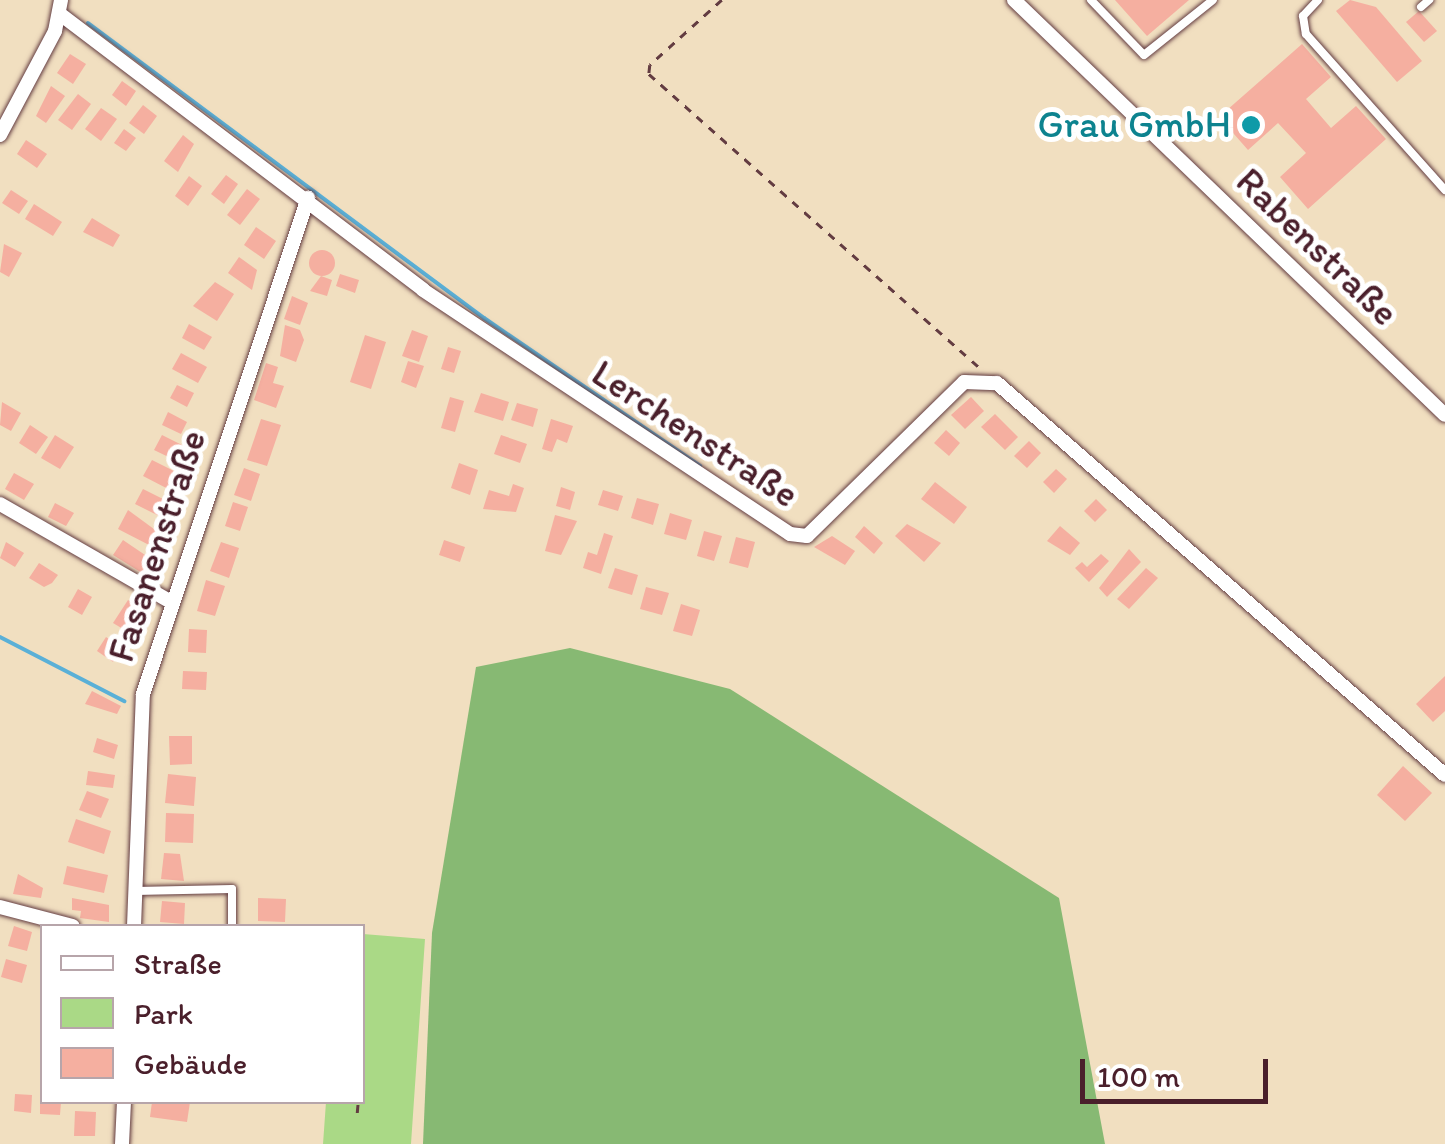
<!DOCTYPE html>
<html>
<head>
<meta charset="utf-8">
<style>
  body { margin:0 }
  #map { position:relative; width:1445px; height:1144px; overflow:hidden; background:#f1dfc0; font-family:Itim,sans-serif }
  div>[style] { position:absolute }
  .green>* { inset:0; background:#aad986 }
  .forest>* { inset:0; background:#87b973 }
  .stream>* { height:4px; margin:-2px; padding:0 2px; transform-origin:2px; border-radius:2px; background:#5ab0d7 }
  .building>* { inset:0; background:#f5afa0 }
  .round { border-radius:50% }
  .path>* { height:2.5px; margin-top:-1.25px; transform-origin:0; background:repeating-linear-gradient(90deg,#633c41 0 8px,transparent 0 16px) }
  .roads { filter:drop-shadow(0 0 2px #633c41) drop-shadow(0 0 2px #633c41) }
  .service>* { height:8px; margin:-4px; padding:0 4px; transform-origin:4px; border-radius:4px; background:#fff }
  .minor>* { height:14px; margin:-7px; padding:0 7px; transform-origin:7px; border-radius:7px; background:#fff }
  .dots>* { width:28px; height:28px; translate:-50% -50%; box-sizing:border-box; border:5px solid #fff; border-radius:50% }
  span { translate:-50% -50%; white-space:nowrap; text-align:center; line-height:1.15; -webkit-text-stroke:10px #fff; paint-order:stroke }
  .culture-label { font-size:38px; color:#0d838f }
  .right { translate:-100% -50%; text-align:right }
  .street-label { font-size:38px; color:#4a1f2b }
  .legend { position:absolute; left:40px; top:924px; width:325px; height:180px; box-sizing:border-box; background:#fff; border:2px solid #b7a5aa; margin:0; padding:12px 18px; list-style:none; font-size:30px; color:#4a1f2b }
  .legend li { display:flex; align-items:center; gap:20px; height:50px }
  .legend b { width:50px; border:2px solid #b7a5aa }
  .scale { position:absolute; left:1080px; top:1059px; width:188px; height:45px; box-sizing:border-box; border:5px solid #4a1f2b; border-top:0; padding-left:12px; font-size:30px; line-height:35px; white-space:nowrap; color:#4a1f2b; -webkit-text-stroke:8px #fff; paint-order:stroke }
</style>
</head>
<body>
<div id="map">
  <div class="green">
    <i style="clip-path:polygon(363px 934px,425px 939px,411px 1144px,323px 1144px,326px 1102px,362px 1102px)"></i>
  </div>
  <div class="forest">
    <i style="clip-path:polygon(570px 648px,730px 689px,1059px 898px,1105px 1144px,423px 1144px,432px 933px,476px 667px)"></i>
  </div>
  <div class="stream">
    <i style="left:88px;top:23px;width:494px;rotate:36.7deg"></i>
    <i style="left:484px;top:318px;width:262px;rotate:34.4deg"></i>
    <i style="left:0;top:637px;width:140px;rotate:27.3deg"></i>
  </div>
  <div class="building">
    <i style="clip-path:polygon(1115px 0,1189px 0,1147px 36px)"></i>
    <i style="clip-path:polygon(1350px 0,1376px 7px,1422px 61px,1397px 82px,1336px 11px)"></i>
    <i style="clip-path:polygon(1419px 11px,1437px 31px,1424px 42px,1406px 22px)"></i>
    <i style="clip-path:polygon(1302px 44px,1331px 77px,1306px 99px,1331px 128px,1356px 106px,1386px 139px,1308px 209px,1280px 177px,1306px 153px,1278px 123px,1248px 150px,1219px 117px)"></i>
    <i style="clip-path:polygon(70px 54px,86px 64px,73px 84px,57px 73px)"></i>
    <i style="clip-path:polygon(122px 81px,136px 91px,126px 106px,112px 95px)"></i>
    <i style="clip-path:polygon(51px 86px,65px 96px,46px 123px,36px 116px)"></i>
    <i style="clip-path:polygon(78px 94px,91px 104px,72px 130px,58px 120px)"></i>
    <i style="clip-path:polygon(143px 105px,157px 116px,144px 134px,129px 123px)"></i>
    <i style="clip-path:polygon(101px 108px,117px 119px,101px 141px,85px 129px)"></i>
    <i style="clip-path:polygon(124px 129px,136px 138px,126px 151px,114px 143px)"></i>
    <i style="clip-path:polygon(183px 135px,194px 144px,178px 172px,164px 161px)"></i>
    <i style="clip-path:polygon(26px 140px,47px 154px,37px 168px,17px 154px)"></i>
    <i style="clip-path:polygon(226px 175px,238px 184px,224px 204px,211px 194px)"></i>
    <i style="clip-path:polygon(189px 176px,202px 186px,188px 206px,175px 196px)"></i>
    <i style="clip-path:polygon(247px 189px,260px 199px,240px 225px,227px 215px)"></i>
    <i style="clip-path:polygon(11px 190px,28px 201px,19px 214px,2px 203px)"></i>
    <i style="clip-path:polygon(34px 204px,62px 222px,53px 236px,25px 219px)"></i>
    <i style="clip-path:polygon(92px 218px,120px 235px,113px 247px,83px 232px)"></i>
    <i style="clip-path:polygon(256px 227px,276px 241px,264px 259px,244px 245px)"></i>
    <i style="clip-path:polygon(4px 244px,22px 253px,9px 277px,0 272px)"></i>
    <i class="round" style="left:309px;top:250px;width:26px;height:26px"></i>
    <i style="clip-path:polygon(239px 257px,257px 270px,252px 290px,228px 273px)"></i>
    <i style="clip-path:polygon(340px 274px,359px 280px,355px 293px,336px 286px)"></i>
    <i style="clip-path:polygon(321px 276px,332px 280px,327px 296px,310px 291px)"></i>
    <i style="clip-path:polygon(215px 282px,234px 294px,217px 321px,193px 306px)"></i>
    <i style="clip-path:polygon(292px 296px,308px 303px,300px 325px,284px 319px)"></i>
    <i style="clip-path:polygon(189px 324px,212px 337px,204px 350px,182px 338px)"></i>
    <i style="clip-path:polygon(285px 325px,300px 330px,304px 340px,296px 362px,280px 356px)"></i>
    <i style="clip-path:polygon(412px 330px,428px 336px,419px 362px,402px 356px)"></i>
    <i style="clip-path:polygon(365px 335px,386px 342px,371px 389px,350px 382px)"></i>
    <i style="clip-path:polygon(448px 347px,461px 351px,454px 373px,441px 369px)"></i>
    <i style="clip-path:polygon(181px 353px,207px 367px,198px 383px,172px 369px)"></i>
    <i style="clip-path:polygon(408px 361px,424px 366px,416px 388px,401px 382px)"></i>
    <i style="clip-path:polygon(266px 363px,278px 367px,273px 383px,284px 386px,276px 408px,254px 400px)"></i>
    <i style="clip-path:polygon(177px 385px,194px 393px,187px 407px,170px 398px)"></i>
    <i style="clip-path:polygon(481px 393px,509px 402px,503px 421px,474px 412px)"></i>
    <i style="clip-path:polygon(450px 397px,464px 401px,455px 432px,441px 428px)"></i>
    <i style="clip-path:polygon(971px 397px,984px 411px,965px 429px,951px 415px)"></i>
    <i style="clip-path:polygon(2px 402px,21px 413px,11px 431px,0 425px)"></i>
    <i style="clip-path:polygon(517px 403px,538px 409px,533px 427px,511px 420px)"></i>
    <i style="clip-path:polygon(168px 412px,187px 422px,181px 434px,162px 425px)"></i>
    <i style="clip-path:polygon(995px 414px,1018px 437px,1005px 450px,981px 427px)"></i>
    <i style="clip-path:polygon(261px 419px,281px 425px,267px 466px,247px 460px)"></i>
    <i style="clip-path:polygon(551px 419px,573px 426px,567px 443px,557px 439px,552px 452px,542px 449px)"></i>
    <i style="clip-path:polygon(30px 425px,48px 437px,36px 454px,19px 443px)"></i>
    <i style="clip-path:polygon(946px 430px,960px 443px,949px 456px,934px 443px)"></i>
    <i style="clip-path:polygon(55px 435px,74px 447px,60px 469px,41px 458px)"></i>
    <i style="clip-path:polygon(162px 435px,190px 449px,183px 464px,154px 450px)"></i>
    <i style="clip-path:polygon(501px 435px,527px 444px,520px 463px,494px 454px)"></i>
    <i style="clip-path:polygon(1029px 441px,1041px 453px,1027px 468px,1014px 456px)"></i>
    <i style="clip-path:polygon(152px 460px,180px 474px,172px 491px,143px 476px)"></i>
    <i style="clip-path:polygon(459px 463px,478px 470px,470px 495px,451px 488px)"></i>
    <i style="clip-path:polygon(244px 468px,260px 474px,251px 501px,234px 495px)"></i>
    <i style="clip-path:polygon(1056px 469px,1067px 479px,1054px 493px,1043px 482px)"></i>
    <i style="clip-path:polygon(14px 473px,34px 484px,24px 500px,5px 489px)"></i>
    <i style="clip-path:polygon(935px 482px,967px 507px,954px 524px,921px 499px)"></i>
    <i style="clip-path:polygon(513px 484px,524px 488px,516px 512px,483px 509px,489px 490px,509px 496px)"></i>
    <i style="clip-path:polygon(561px 487px,575px 492px,570px 510px,556px 506px)"></i>
    <i style="clip-path:polygon(143px 489px,169px 502px,161px 517px,135px 504px)"></i>
    <i style="clip-path:polygon(603px 490px,623px 496px,618px 511px,598px 505px)"></i>
    <i style="clip-path:polygon(637px 498px,659px 504px,653px 525px,631px 518px)"></i>
    <i style="clip-path:polygon(1096px 499px,1107px 510px,1095px 522px,1084px 511px)"></i>
    <i style="clip-path:polygon(233px 502px,248px 507px,240px 531px,225px 526px)"></i>
    <i style="clip-path:polygon(55px 503px,74px 513px,66px 526px,48px 517px)"></i>
    <i style="clip-path:polygon(128px 510px,158px 532px,151px 546px,118px 529px)"></i>
    <i style="clip-path:polygon(670px 513px,692px 520px,686px 540px,664px 534px)"></i>
    <i style="clip-path:polygon(555px 515px,577px 521px,561px 555px,545px 551px)"></i>
    <i style="clip-path:polygon(907px 524px,941px 543px,924px 562px,895px 536px)"></i>
    <i style="clip-path:polygon(864px 526px,883px 543px,874px 554px,855px 537px)"></i>
    <i style="clip-path:polygon(1060px 526px,1080px 543px,1070px 555px,1047px 541px)"></i>
    <i style="clip-path:polygon(704px 531px,722px 536px,714px 561px,697px 556px)"></i>
    <i style="clip-path:polygon(604px 533px,613px 536px,601px 574px,583px 568px,588px 552px,597px 555px)"></i>
    <i style="clip-path:polygon(832px 536px,855px 551px,845px 565px,814px 547px)"></i>
    <i style="clip-path:polygon(736px 537px,755px 542px,748px 568px,729px 563px)"></i>
    <i style="clip-path:polygon(123px 540px,151px 559px,142px 573px,113px 555px)"></i>
    <i style="clip-path:polygon(444px 540px,465px 547px,460px 562px,439px 555px)"></i>
    <i style="clip-path:polygon(6px 542px,24px 553px,15px 567px,0 558px)"></i>
    <i style="clip-path:polygon(221px 542px,239px 548px,229px 578px,210px 571px)"></i>
    <i style="clip-path:polygon(1129px 549px,1141px 562px,1107px 597px,1099px 588px)"></i>
    <i style="clip-path:polygon(1101px 554px,1109px 561px,1089px 582px,1075px 568px,1082px 562px,1087px 567px)"></i>
    <i style="clip-path:polygon(39px 563px,58px 575px,52px 583px,44px 587px,29px 578px)"></i>
    <i style="clip-path:polygon(615px 568px,638px 575px,632px 595px,608px 588px)"></i>
    <i style="clip-path:polygon(1146px 568px,1158px 578px,1129px 609px,1117px 599px)"></i>
    <i style="clip-path:polygon(206px 580px,225px 586px,215px 616px,197px 611px)"></i>
    <i style="clip-path:polygon(646px 587px,669px 593px,662px 615px,640px 609px)"></i>
    <i style="clip-path:polygon(78px 589px,92px 597px,82px 615px,68px 607px)"></i>
    <i style="clip-path:polygon(128px 600px,142px 609px,128px 632px,113px 623px)"></i>
    <i style="clip-path:polygon(681px 604px,700px 610px,692px 636px,673px 631px)"></i>
    <i style="clip-path:polygon(189px 629px,207px 630px,206px 653px,188px 652px)"></i>
    <i style="clip-path:polygon(106px 637px,122px 648px,113px 662px,97px 651px)"></i>
    <i style="clip-path:polygon(183px 671px,207px 672px,206px 690px,182px 689px)"></i>
    <i style="clip-path:polygon(1445px 676px,1445px 711px,1433px 722px,1416px 704px)"></i>
    <i style="clip-path:polygon(92px 691px,121px 706px,117px 714px,85px 704px)"></i>
    <i style="clip-path:polygon(169px 736px,192px 736px,192px 764px,170px 765px)"></i>
    <i style="clip-path:polygon(97px 738px,118px 745px,114px 759px,93px 752px)"></i>
    <i style="clip-path:polygon(1403px 766px,1432px 793px,1405px 821px,1377px 795px)"></i>
    <i style="clip-path:polygon(88px 771px,115px 775px,113px 788px,86px 785px)"></i>
    <i style="clip-path:polygon(168px 774px,196px 777px,194px 806px,165px 803px)"></i>
    <i style="clip-path:polygon(87px 791px,109px 799px,101px 818px,79px 810px)"></i>
    <i style="clip-path:polygon(166px 813px,194px 814px,193px 843px,165px 842px)"></i>
    <i style="clip-path:polygon(76px 819px,111px 831px,104px 854px,68px 842px)"></i>
    <i style="clip-path:polygon(164px 853px,180px 854px,184px 881px,161px 879px)"></i>
    <i style="clip-path:polygon(67px 866px,108px 875px,104px 893px,63px 884px)"></i>
    <i style="clip-path:polygon(18px 874px,43px 888px,41px 898px,13px 894px)"></i>
    <i style="clip-path:polygon(72px 898px,109px 905px,109px 922px,80px 918px,81px 911px,72px 910px)"></i>
    <i style="clip-path:polygon(258px 898px,286px 899px,285px 922px,258px 921px)"></i>
    <i style="clip-path:polygon(162px 901px,185px 903px,184px 924px,160px 922px)"></i>
    <i style="clip-path:polygon(14px 926px,32px 932px,27px 951px,8px 946px)"></i>
    <i style="clip-path:polygon(6px 959px,27px 965px,22px 983px,1px 977px)"></i>
    <i style="clip-path:polygon(15px 1094px,32px 1095px,31px 1113px,14px 1111px)"></i>
    <i style="clip-path:polygon(40px 1102px,61px 1102px,60px 1115px,40px 1114px)"></i>
    <i style="clip-path:polygon(152px 1102px,190px 1102px,187px 1122px,150px 1117px)"></i>
    <i style="clip-path:polygon(75px 1111px,96px 1112px,95px 1136px,74px 1136px)"></i>
  </div>
  <div class="path">
    <i style="left:722px;top:0;width:97px;rotate:137.9deg"></i>
    <i style="left:650px;top:65px;width:9px;rotate:96deg"></i>
    <i style="left:649px;top:74px;width:443px;rotate:41.6deg"></i>
    <i style="left:357px;top:1113px;width:11px;rotate:-85deg"></i>
  </div>
  <div class="roads">
    <div class="service">
      <i style="left:1091px;top:0;width:76px;rotate:46.1deg"></i>
      <i style="left:1144px;top:55px;width:88px;rotate:-38.6deg"></i>
      <i style="left:1318px;top:0;width:22px;rotate:133deg"></i>
      <i style="left:1303px;top:16px;width:18px;rotate:81deg"></i>
      <i style="left:1306px;top:34px;width:209px;rotate:48.3deg"></i>
      <i style="left:1421px;top:7px;width:11px;rotate:-41deg"></i>
      <i style="left:135px;top:891px;width:97px;rotate:-1.2deg"></i>
      <i style="left:232px;top:889px;width:37px;rotate:90deg"></i>
    </div>
    <div class="minor">
      <i style="left:1014px;top:0;width:598px;rotate:43.92deg"></i>
      <i style="left:60px;top:14px;width:456px;rotate:37.2deg"></i>
      <i style="left:423px;top:290px;width:441px;rotate:33.6deg"></i>
      <i style="left:790px;top:534px;width:17px;rotate:7deg"></i>
      <i style="left:807px;top:536px;width:220px;rotate:-44.4deg"></i>
      <i style="left:964px;top:382px;width:33px;rotate:2deg"></i>
      <i style="left:997px;top:383px;width:595px;rotate:41.19deg"></i>
      <i style="left:0;top:135px;width:118px;rotate:-62.1deg"></i>
      <i style="left:55px;top:31px;width:32px;rotate:-79deg"></i>
      <i style="left:0;top:504px;width:197px;rotate:29.8deg"></i>
      <i style="left:0;top:907px;width:75px;rotate:14.6deg"></i>
      <i style="left:134px;top:926px;width:232px;rotate:-87.8deg"></i>
      <i style="left:143px;top:694px;width:523px;rotate:-71.6deg"></i>
      <i style="left:122px;top:1144px;width:42px;rotate:-87.3deg"></i>
    </div>
  </div>
  <div class="dots">
    <i style="left:1251px;top:125px;background:#0f9aa8"></i>
  </div>
  <div class="culture-label">
    <span class="right" style="left:1231px;top:125px">Grau GmbH</span>
  </div>
  <div class="street-label">
    <span style="left:1317px;top:247px;rotate:44deg">Rabenstraße</span>
    <span style="left:695px;top:434px;rotate:33deg">Lerchenstraße</span>
    <span style="left:157px;top:546px;rotate:-72deg">Fasanenstraße</span>
  </div>
  <ul class="legend">
  <li><b style="height:12px;background:#fff"></b>Straße</li>
  <li><b style="height:28px;background:#aad986"></b>Park</li>
  <li><b style="height:28px;background:#f5afa0"></b>Gebäude</li>
  </ul>
  <div class="scale">100 m</div>
</div>
</body>
</html>
